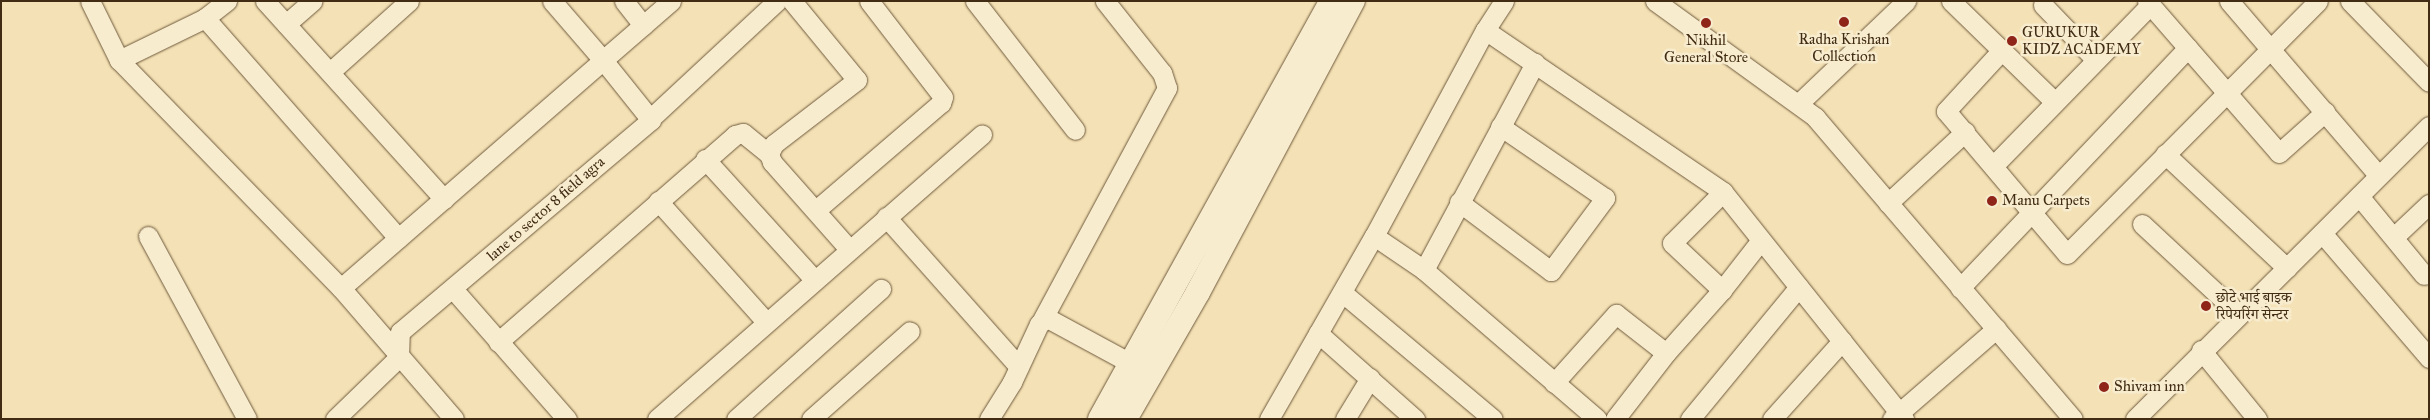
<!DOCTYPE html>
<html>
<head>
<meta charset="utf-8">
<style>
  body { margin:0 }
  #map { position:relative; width:2430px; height:420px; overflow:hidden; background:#f4e1b5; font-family:"IM FELL Great Primer","Noto Serif Devanagari",serif }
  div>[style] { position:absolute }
  .roads { filter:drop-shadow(0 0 1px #6e593c) drop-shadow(0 0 1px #6e593c) }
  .minor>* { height:19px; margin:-9.5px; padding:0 9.5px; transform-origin:9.5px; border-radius:9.5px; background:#f8eccf }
  .tertiary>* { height:24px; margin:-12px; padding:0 12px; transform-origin:12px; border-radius:12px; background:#f8eccf }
  .dots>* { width:14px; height:14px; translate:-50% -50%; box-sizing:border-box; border:2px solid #f8eccf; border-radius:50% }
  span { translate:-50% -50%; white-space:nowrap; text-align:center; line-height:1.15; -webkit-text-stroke:5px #f8eccf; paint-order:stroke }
  .poi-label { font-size:15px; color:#412c13 }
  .left { translate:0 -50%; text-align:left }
  .street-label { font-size:15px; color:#412c13 }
  .frame { position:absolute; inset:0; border:2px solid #412c13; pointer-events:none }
</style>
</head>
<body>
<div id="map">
  <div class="roads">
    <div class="minor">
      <i style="left:90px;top:1px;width:66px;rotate:63.8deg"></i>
      <i style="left:119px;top:60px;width:318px;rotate:45.8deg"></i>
      <i style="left:341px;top:288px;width:173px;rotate:49.2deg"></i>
      <i style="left:265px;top:1px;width:267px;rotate:47.9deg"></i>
      <i style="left:624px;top:1px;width:31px;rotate:52deg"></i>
      <i style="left:792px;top:1px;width:102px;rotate:50.6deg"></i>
      <i style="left:857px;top:80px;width:105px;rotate:142.4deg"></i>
      <i style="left:774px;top:144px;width:11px;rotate:117deg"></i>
      <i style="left:769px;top:154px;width:9px;rotate:69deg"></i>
      <i style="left:772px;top:162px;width:116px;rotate:48.5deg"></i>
      <i style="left:975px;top:1px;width:163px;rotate:52.2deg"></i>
      <i style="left:1504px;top:1px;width:35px;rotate:123deg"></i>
      <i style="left:1485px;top:30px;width:288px;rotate:34.2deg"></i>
      <i style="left:1723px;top:192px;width:290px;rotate:51.4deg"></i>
      <i style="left:1655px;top:1px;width:198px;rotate:35.9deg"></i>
      <i style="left:1815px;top:117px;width:397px;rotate:49.5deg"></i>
      <i style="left:1951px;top:1px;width:145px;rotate:44.2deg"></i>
      <i style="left:2147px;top:1px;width:201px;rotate:49deg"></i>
      <i style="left:2279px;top:153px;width:62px;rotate:-41.7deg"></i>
      <i style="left:2229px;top:1px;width:230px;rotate:49.4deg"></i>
      <i style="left:2350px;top:1px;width:113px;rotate:45.7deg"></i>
      <i style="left:2043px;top:5px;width:76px;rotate:46.1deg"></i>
      <i style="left:205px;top:18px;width:293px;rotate:48.7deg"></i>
      <i style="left:286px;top:24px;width:35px;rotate:-41deg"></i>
      <i style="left:1485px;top:30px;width:234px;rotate:118.3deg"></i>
      <i style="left:1374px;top:236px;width:60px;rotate:34.2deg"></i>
      <i style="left:1424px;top:270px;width:228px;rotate:40.7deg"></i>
      <i style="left:2002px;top:50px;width:83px;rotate:132.6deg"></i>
      <i style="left:1946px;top:111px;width:187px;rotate:49.8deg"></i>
      <i style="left:2067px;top:254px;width:356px;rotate:-45.2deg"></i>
      <i style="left:119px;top:60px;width:96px;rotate:-26deg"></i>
      <i style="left:205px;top:18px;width:28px;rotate:-38deg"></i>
      <i style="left:330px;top:72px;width:106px;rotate:-41.9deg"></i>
      <i style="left:1799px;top:103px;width:148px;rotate:-43.6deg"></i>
      <i style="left:651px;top:118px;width:172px;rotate:-42.9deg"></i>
      <i style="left:2165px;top:154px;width:167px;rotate:43.1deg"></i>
      <i style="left:705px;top:159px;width:162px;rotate:47.8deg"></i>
      <i style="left:1994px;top:165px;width:223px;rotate:-45.7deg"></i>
      <i style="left:1723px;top:192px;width:72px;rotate:135deg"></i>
      <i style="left:1672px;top:243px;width:69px;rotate:43.2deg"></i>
      <i style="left:1722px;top:290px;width:63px;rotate:-52deg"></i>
      <i style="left:2359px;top:196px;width:102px;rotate:50.6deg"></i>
      <i style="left:658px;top:201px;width:162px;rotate:48.2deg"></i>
      <i style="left:1459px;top:202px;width:115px;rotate:36.9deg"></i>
      <i style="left:1551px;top:271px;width:91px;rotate:-53.5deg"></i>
      <i style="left:1605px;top:198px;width:127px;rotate:-145.6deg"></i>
      <i style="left:1888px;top:203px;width:105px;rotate:-42.7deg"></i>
      <i style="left:816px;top:210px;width:165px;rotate:-40.6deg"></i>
      <i style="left:941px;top:103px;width:6px;rotate:-72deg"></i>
      <i style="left:943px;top:97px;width:121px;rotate:-127.6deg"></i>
      <i style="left:886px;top:217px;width:200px;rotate:48.4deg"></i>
      <i style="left:2142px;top:224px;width:132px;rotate:42.9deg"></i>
      <i style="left:2322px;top:233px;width:165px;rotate:49.4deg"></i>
      <i style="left:148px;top:236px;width:208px;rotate:61.6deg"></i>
      <i style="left:2395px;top:236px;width:47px;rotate:-43.3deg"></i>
      <i style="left:1424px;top:270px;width:235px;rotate:-61.8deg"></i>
      <i style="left:341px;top:288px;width:347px;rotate:-41deg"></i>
      <i style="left:603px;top:60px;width:78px;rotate:-130.8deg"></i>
      <i style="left:1960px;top:288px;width:331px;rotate:-46.5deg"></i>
      <i style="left:453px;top:289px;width:173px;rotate:48.8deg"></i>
      <i style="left:1344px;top:294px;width:194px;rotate:40deg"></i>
      <i style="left:1041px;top:322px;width:266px;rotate:-61.7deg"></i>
      <i style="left:1167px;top:88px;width:16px;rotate:-108deg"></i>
      <i style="left:1162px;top:73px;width:92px;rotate:-128.4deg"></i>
      <i style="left:1318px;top:333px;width:130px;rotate:41.6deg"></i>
      <i style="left:498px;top:342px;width:315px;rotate:-41.1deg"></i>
      <i style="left:735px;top:135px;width:8px;rotate:-14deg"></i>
      <i style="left:743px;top:133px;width:33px;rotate:39deg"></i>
      <i style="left:2201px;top:350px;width:89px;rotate:50.9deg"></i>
      <i style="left:1666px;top:353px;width:84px;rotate:-48.4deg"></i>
      <i style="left:1554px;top:383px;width:93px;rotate:-48.1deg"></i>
      <i style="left:1616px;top:314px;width:63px;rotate:38deg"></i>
      <i style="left:1666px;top:353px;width:83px;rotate:127.7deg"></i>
      <i style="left:335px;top:419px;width:89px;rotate:-44.1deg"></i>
      <i style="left:399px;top:357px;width:25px;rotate:-88deg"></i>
      <i style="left:400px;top:332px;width:329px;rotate:-40.2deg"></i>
      <i style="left:651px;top:120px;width:77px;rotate:-128.7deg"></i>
      <i style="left:603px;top:60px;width:90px;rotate:-40.9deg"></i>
      <i style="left:657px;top:419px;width:432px;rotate:-41.2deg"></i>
      <i style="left:736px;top:419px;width:195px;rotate:-41.9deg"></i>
      <i style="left:811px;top:419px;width:132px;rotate:-41.6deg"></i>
      <i style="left:989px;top:419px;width:44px;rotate:-58.1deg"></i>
      <i style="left:1012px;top:382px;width:64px;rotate:-65deg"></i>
      <i style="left:1039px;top:324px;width:10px;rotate:-37deg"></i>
      <i style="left:1047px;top:318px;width:109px;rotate:28.4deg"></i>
      <i style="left:1269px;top:419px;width:211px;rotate:-60.2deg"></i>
      <i style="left:1345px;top:419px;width:48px;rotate:-58.6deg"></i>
      <i style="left:1690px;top:419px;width:171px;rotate:-50.5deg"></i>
      <i style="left:1772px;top:419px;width:105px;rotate:-48.1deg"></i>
      <i style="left:1892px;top:419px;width:138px;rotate:-40.9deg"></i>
      <i style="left:2135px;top:419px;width:415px;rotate:-44.9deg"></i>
    </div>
    <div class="tertiary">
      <i style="left:1100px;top:419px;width:478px;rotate:-61deg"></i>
      <i style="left:1125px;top:419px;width:146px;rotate:-60.1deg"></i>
      <i style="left:1198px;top:292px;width:330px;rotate:-62deg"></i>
    </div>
  </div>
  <div class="dots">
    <i style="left:1844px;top:22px;background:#8f2418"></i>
    <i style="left:1706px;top:23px;background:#8f2418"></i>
    <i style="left:2012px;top:41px;background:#8f2418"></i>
    <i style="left:1992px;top:201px;background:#8f2418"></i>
    <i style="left:2206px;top:306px;background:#8f2418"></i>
    <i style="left:2104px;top:387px;background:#8f2418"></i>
  </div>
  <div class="poi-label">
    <span class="left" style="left:2022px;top:41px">GURUKUR<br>KIDZ ACADEMY</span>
    <span style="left:1844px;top:48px">Radha Krishan<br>Collection</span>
    <span style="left:1706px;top:49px">Nikhil<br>General Store</span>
    <span class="left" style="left:2002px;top:201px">Manu Carpets</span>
    <span class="left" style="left:2216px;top:306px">छोटे भाई बाइक<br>रिपेयरिंग सेन्टर</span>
    <span class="left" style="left:2114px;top:387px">Shivam inn</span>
  </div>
  <div class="street-label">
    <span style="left:546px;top:209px;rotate:-41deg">lane to sector 8 field agra</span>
  </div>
  <div class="frame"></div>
</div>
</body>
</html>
